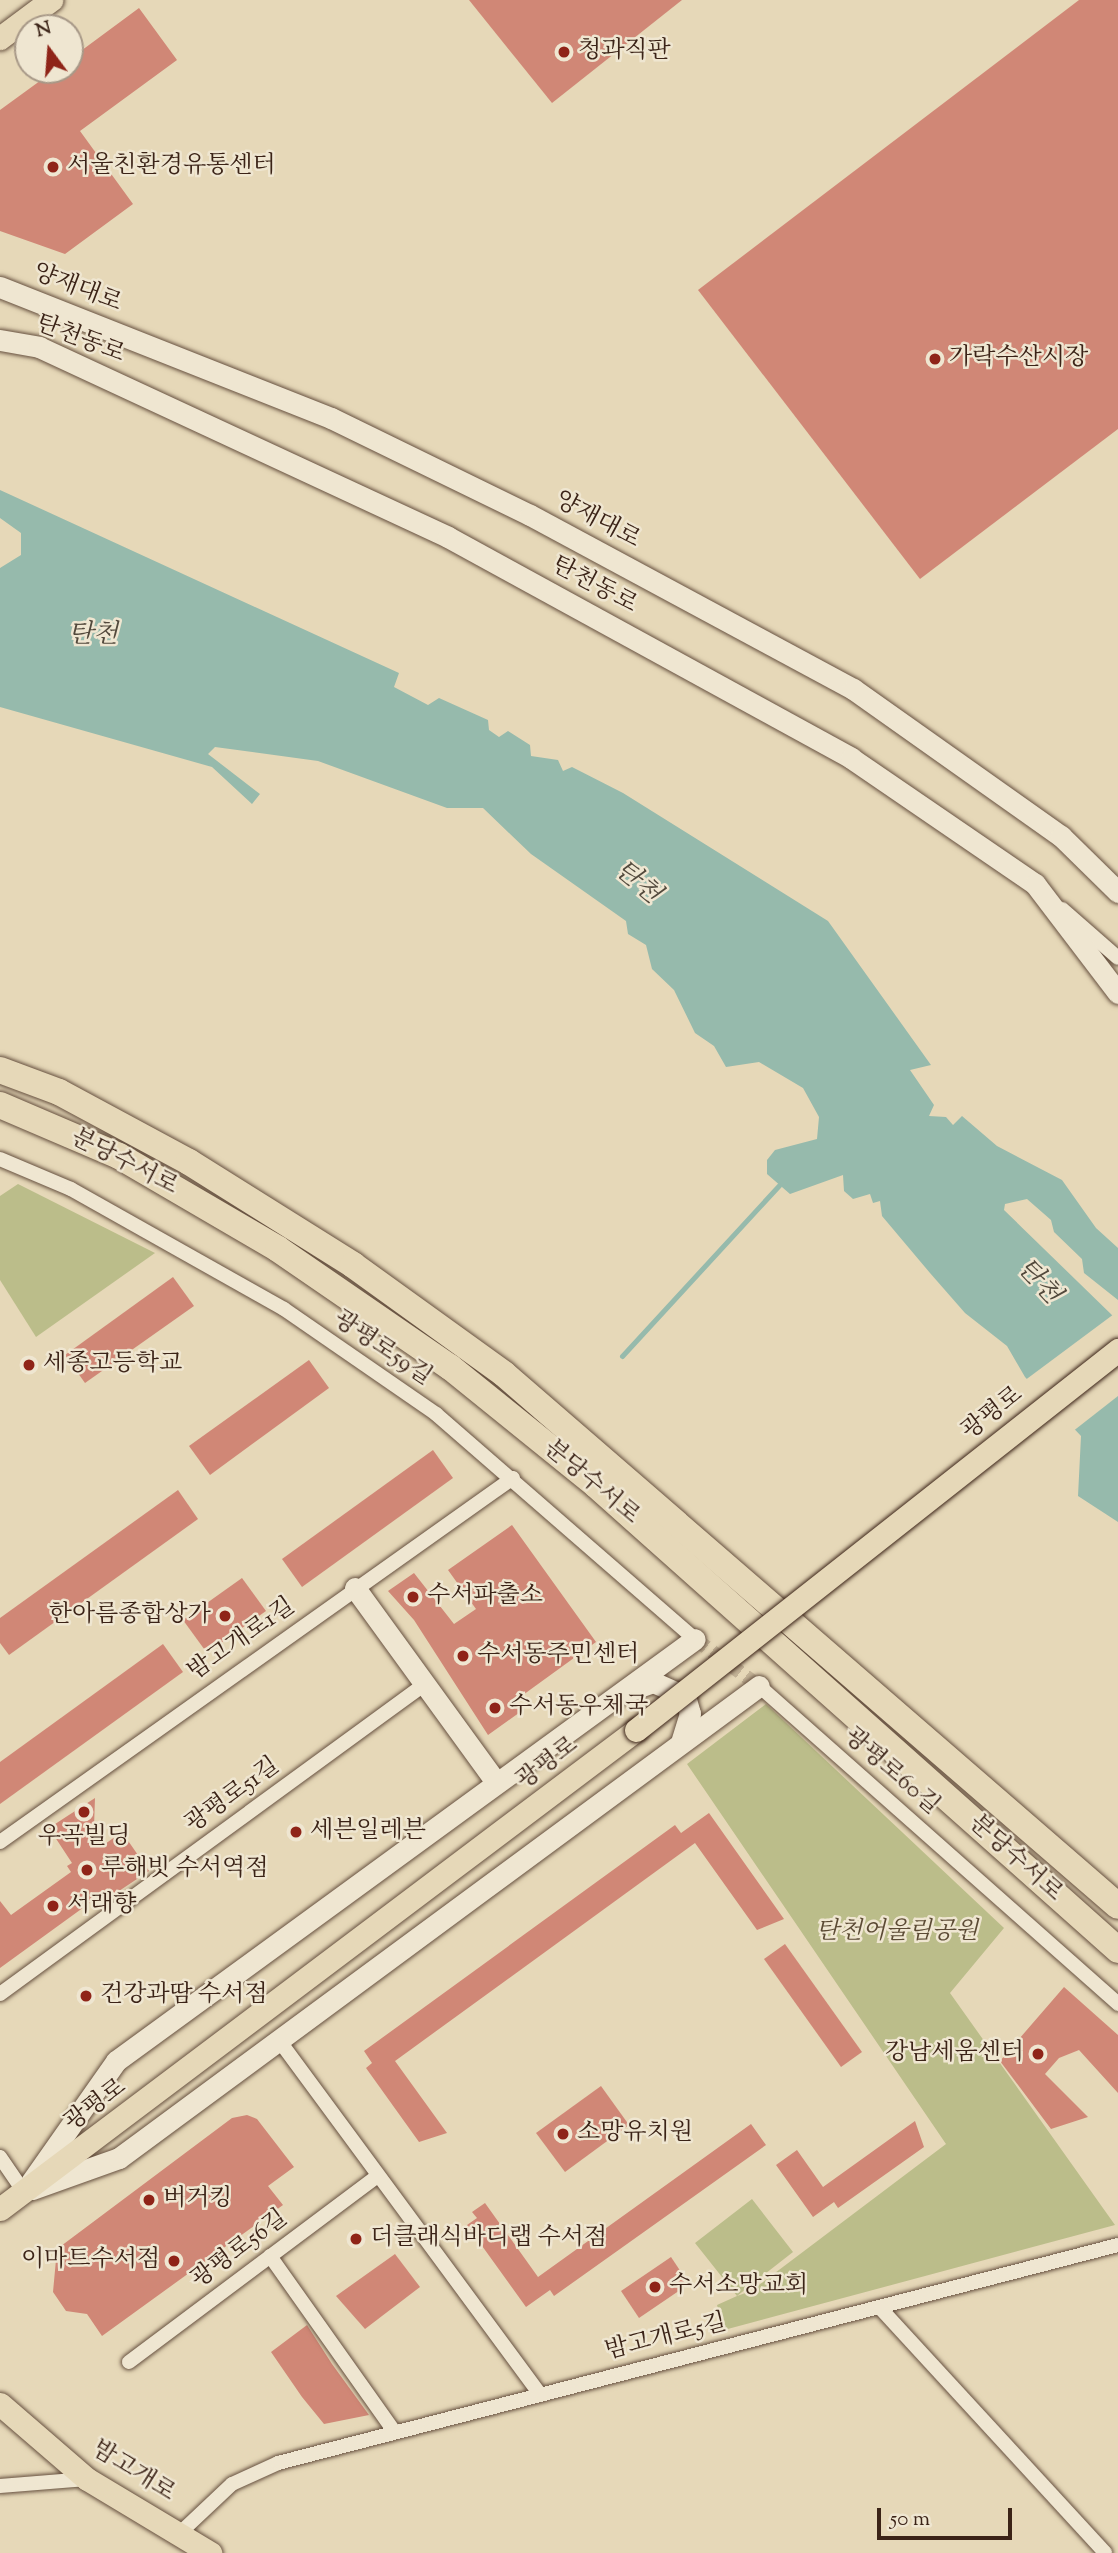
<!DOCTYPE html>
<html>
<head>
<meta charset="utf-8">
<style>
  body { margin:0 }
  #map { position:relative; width:1118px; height:2553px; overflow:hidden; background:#e6d8b8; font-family:"Sorts Mill Goudy","Noto Serif KR",serif }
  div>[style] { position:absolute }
  .green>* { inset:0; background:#bbbd8a }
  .water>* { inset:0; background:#96baac }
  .pier>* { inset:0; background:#e6d8b8 }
  .stream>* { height:5px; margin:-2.5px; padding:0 2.5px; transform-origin:2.5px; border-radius:2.5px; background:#96baac }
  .building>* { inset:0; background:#d08776 }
  .street-tunnel>* { height:14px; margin-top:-7px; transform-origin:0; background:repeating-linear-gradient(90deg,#c4b498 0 14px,transparent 0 21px) }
  .roads { filter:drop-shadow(0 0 2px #66503f) drop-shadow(0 0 2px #66503f) }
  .street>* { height:14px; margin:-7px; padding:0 7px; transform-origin:7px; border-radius:7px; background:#efe6d1 }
  .secondary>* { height:21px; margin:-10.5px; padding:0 10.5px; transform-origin:10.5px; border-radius:10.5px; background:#efe6d1 }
  .primary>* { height:23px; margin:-11.5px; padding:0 11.5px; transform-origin:11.5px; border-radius:11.5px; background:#e6d8b8 }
  .highway>* { height:26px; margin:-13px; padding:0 13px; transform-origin:13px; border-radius:13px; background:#e6d8b8 }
  .bridges { filter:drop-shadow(0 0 2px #3b2317) drop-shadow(0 0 2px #3b2317) }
  .primary-bridge>* { height:23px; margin:-11.5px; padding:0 11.5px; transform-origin:11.5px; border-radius:11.5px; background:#e6d8b8 }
  .dots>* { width:19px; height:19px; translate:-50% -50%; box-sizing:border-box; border:4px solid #efe6d1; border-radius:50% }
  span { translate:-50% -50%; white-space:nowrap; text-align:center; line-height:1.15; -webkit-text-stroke:5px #efe6d1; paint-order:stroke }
  .poi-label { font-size:24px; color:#3b2317 }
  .left { translate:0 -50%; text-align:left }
  .right { translate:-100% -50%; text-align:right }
  .street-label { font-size:24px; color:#3b2317 }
  .park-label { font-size:24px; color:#5b4a34; font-style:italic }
  .water-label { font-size:26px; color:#52493c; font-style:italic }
  .north { position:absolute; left:14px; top:14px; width:70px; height:70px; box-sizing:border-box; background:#efe6d1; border:2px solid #a79887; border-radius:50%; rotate:344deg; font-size:19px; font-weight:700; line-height:28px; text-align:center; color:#3b2317 }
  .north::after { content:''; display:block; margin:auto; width:24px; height:32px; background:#8f2418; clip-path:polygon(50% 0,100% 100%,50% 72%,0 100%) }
  .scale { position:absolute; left:877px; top:2508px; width:135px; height:32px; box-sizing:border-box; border:4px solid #3b2317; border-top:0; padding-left:9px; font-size:21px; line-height:24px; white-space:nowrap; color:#3b2317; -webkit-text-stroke:5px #efe6d1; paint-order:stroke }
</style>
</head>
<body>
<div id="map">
  <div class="green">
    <i style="clip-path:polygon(18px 1184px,155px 1253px,36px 1337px,0 1280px,0 1196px)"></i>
    <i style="clip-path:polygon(766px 1704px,1004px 1928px,950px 1993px,1115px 2225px,724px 2330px,717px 2305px,737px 2296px,695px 2243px,752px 2199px,793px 2252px,737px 2296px,751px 2291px,946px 2144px,687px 1764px)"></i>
  </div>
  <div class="water">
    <i style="clip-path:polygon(0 490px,399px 673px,394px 687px,428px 705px,439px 698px,488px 720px,489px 730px,499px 737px,508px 731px,530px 745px,531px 756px,558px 760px,563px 771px,572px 767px,623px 793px,828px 921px,931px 1065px,910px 1070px,934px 1105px,929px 1116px,946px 1117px,953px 1125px,962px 1116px,997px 1146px,1062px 1180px,1096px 1228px,1118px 1248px,1118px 1300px,1084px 1273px,1082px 1259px,1054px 1232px,1051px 1220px,1027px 1199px,1005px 1204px,1004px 1210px,1114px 1317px,1118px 1315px,1118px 1522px,1078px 1496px,1081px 1436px,1025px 1377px,1007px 1346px,965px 1313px,930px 1273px,882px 1216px,880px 1201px,873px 1203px,870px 1194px,853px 1199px,844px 1191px,843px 1175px,790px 1194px,767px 1174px,767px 1160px,775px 1150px,817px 1139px,819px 1117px,803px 1088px,759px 1062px,726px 1067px,714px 1046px,695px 1033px,674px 990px,652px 969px,646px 945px,628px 934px,626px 921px,531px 854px,483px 808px,447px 808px,318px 761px,215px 747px,208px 754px,260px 794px,252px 804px,212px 767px,0 707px,0 568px,21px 555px,21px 533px,0 518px)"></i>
  </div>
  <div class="pier">
    <i style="clip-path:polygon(1118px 1311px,1118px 1396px,1072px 1432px,1024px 1381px)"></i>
  </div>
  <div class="stream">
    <i style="left:622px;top:1356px;width:232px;rotate:-47.4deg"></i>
  </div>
  <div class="building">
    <i style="clip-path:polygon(469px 0,682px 0,552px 103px)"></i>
    <i style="clip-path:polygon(1079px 0,1118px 0,1118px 429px,920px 579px,698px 290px)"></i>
    <i style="clip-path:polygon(139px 8px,177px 60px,80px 131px,133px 204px,65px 254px,0 231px,0 110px,55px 70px,70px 70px,70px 59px)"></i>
    <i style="clip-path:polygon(173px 1277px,194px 1306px,85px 1383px,65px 1355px)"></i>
    <i style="clip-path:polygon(309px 1360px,329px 1388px,210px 1475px,189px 1446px)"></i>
    <i style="clip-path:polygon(433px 1450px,453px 1478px,302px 1587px,282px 1559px)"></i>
    <i style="clip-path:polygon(178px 1490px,198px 1519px,9px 1655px,0 1643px,0 1618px)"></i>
    <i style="clip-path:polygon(512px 1525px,596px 1642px,516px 1700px,523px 1710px,488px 1735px,414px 1620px,388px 1591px,414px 1573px,454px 1624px,476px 1609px,448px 1570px)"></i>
    <i style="clip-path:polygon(242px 1578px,266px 1611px,207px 1653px,183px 1620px)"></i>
    <i style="clip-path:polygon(163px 1644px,183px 1672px,0 1804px,0 1762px)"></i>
    <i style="clip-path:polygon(95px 1798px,94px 1827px,105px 1844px,122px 1832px,149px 1871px,95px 1907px,91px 1902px,0 1968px,0 1901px,11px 1915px,71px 1872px,67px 1866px,72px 1863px,49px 1828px)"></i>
    <i style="clip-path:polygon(709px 1813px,784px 1919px,757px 1930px,695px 1843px,395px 2061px,447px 2133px,419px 2142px,366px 2068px,372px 2063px,364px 2051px,675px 1825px,681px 1833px)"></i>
    <i style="clip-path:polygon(785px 1944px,862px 2052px,841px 2067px,764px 1959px)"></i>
    <i style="clip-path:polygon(1064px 1987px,1118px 2035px,1118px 2093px,1079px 2050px,1059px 2058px,1045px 2074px,1088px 2117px,1051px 2129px,1000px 2061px)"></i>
    <i style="clip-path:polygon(601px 2086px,629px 2125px,565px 2172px,536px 2133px)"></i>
    <i style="clip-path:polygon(247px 2115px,257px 2119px,294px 2167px,268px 2186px,283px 2205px,102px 2336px,87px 2314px,66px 2311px,53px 2292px,57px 2249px,232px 2118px)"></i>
    <i style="clip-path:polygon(915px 2121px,924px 2147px,838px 2208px,834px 2202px,813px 2217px,776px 2165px,797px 2150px,823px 2187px)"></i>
    <i style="clip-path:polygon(751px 2124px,766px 2145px,554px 2296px,550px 2290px,526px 2307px,467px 2225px,477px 2218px,472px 2212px,485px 2203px,538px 2277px)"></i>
    <i style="clip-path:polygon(395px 2254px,420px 2287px,365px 2329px,336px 2296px)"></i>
    <i style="clip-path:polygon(671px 2257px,689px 2284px,639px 2318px,621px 2291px)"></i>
    <i style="clip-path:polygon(307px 2325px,332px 2364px,369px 2415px,324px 2424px,302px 2397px,271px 2352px)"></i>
  </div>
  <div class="street-tunnel">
    <i style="left:695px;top:1639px;width:79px;rotate:36.3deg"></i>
  </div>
  <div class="roads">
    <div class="street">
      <i style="left:1062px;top:909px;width:74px;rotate:41.2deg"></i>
      <i style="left:0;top:1159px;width:77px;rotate:22.9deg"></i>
      <i style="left:71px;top:1189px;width:244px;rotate:29.4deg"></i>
      <i style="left:284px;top:1309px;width:185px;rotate:34.6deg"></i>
      <i style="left:436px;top:1414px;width:343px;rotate:41deg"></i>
      <i style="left:759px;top:1686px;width:480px;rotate:41.5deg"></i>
      <i style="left:0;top:1842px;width:629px;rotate:-35.36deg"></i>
      <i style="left:0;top:1994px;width:526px;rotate:-36.11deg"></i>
      <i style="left:281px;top:2043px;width:433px;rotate:53.6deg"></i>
      <i style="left:0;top:2157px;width:42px;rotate:55.6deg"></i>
      <i style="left:270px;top:2256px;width:214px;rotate:54.7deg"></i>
      <i style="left:881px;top:2309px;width:331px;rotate:47.4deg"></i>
      <i style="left:129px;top:2362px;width:311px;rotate:-36.8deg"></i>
      <i style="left:0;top:2486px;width:87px;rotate:-4.6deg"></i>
      <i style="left:181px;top:2532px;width:70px;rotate:-43.3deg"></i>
      <i style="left:232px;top:2484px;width:51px;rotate:-24.5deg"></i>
      <i style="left:278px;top:2463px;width:868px;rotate:-14.55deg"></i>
    </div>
    <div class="secondary">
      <i style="left:0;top:287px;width:356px;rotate:21.6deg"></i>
      <i style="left:331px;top:418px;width:221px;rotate:26deg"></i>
      <i style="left:530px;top:515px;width:367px;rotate:28.3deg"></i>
      <i style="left:853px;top:689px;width:255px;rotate:35.3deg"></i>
      <i style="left:1061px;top:836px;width:80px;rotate:44.5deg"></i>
      <i style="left:0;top:340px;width:40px;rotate:10deg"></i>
      <i style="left:39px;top:347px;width:451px;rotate:24.9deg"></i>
      <i style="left:448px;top:537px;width:460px;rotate:28.7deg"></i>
      <i style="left:851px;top:758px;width:223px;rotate:34.4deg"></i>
      <i style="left:1035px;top:884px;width:137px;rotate:52.7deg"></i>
      <i style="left:355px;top:1588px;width:238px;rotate:54deg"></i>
      <i style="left:631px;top:1690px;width:23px;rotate:-20deg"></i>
      <i style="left:653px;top:1682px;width:35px;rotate:24deg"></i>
      <i style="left:685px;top:1696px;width:18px;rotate:74deg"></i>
      <i style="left:690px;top:1713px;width:31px;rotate:107deg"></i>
      <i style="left:31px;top:2182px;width:148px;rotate:-54.9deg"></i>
      <i style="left:116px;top:2061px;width:716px;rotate:-36.09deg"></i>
      <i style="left:32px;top:2189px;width:92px;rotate:-19.6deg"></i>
      <i style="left:119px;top:2158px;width:795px;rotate:-36.41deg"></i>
    </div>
    <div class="primary">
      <i style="left:0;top:38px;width:64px;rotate:-36.7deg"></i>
      <i style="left:0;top:2209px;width:796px;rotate:-36.99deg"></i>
      <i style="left:0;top:2404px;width:115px;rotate:40.8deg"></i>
      <i style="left:87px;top:2479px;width:144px;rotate:31deg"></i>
    </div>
    <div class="highway">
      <i style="left:0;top:1070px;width:63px;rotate:20.4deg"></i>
      <i style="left:59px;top:1092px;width:148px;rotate:28.3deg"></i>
      <i style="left:189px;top:1162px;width:194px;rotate:32.1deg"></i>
      <i style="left:353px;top:1265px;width:186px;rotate:35.8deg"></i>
      <i style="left:504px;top:1374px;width:812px;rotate:40.91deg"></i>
      <i style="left:0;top:1105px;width:129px;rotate:23.2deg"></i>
      <i style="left:119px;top:1156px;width:184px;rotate:30.3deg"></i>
      <i style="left:278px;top:1249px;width:209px;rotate:34.5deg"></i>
      <i style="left:450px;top:1367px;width:188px;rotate:38.9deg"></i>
      <i style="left:596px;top:1485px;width:699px;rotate:41.69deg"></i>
    </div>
  </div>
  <div class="bridges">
    <div class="primary-bridge">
      <i style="left:636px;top:1730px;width:614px;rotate:-38.25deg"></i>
    </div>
  </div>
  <div class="dots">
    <i style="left:564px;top:52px;background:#8f2418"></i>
    <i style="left:53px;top:167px;background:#8f2418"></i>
    <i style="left:935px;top:359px;background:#8f2418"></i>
    <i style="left:29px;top:1365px;background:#8f2418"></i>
    <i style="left:413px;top:1597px;background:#8f2418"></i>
    <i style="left:225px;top:1616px;background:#8f2418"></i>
    <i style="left:463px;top:1656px;background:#8f2418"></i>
    <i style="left:495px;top:1708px;background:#8f2418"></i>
    <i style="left:84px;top:1812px;background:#8f2418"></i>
    <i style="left:296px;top:1832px;background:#8f2418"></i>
    <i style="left:87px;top:1870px;background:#8f2418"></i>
    <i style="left:53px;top:1906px;background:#8f2418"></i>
    <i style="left:86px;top:1996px;background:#8f2418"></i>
    <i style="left:1038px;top:2054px;background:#8f2418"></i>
    <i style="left:563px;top:2134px;background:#8f2418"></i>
    <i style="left:149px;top:2200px;background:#8f2418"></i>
    <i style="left:356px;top:2239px;background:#8f2418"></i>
    <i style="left:174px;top:2261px;background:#8f2418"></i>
    <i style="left:655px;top:2287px;background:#8f2418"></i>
  </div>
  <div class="poi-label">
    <span class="left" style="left:578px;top:52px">청과직판</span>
    <span class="left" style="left:67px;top:167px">서울친환경유통센터</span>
    <span class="left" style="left:949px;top:359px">가락수산시장</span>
    <span class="left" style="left:43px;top:1365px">세종고등학교</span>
    <span class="left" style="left:427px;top:1597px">수서파출소</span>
    <span class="right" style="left:211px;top:1616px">한아름종합상가</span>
    <span class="left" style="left:477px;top:1656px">수서동주민센터</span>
    <span class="left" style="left:509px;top:1708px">수서동우체국</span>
    <span class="left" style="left:310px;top:1832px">세븐일레븐</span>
    <span style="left:84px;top:1838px">우곡빌딩</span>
    <span class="left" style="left:101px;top:1870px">루해빗 수서역점</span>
    <span class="left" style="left:67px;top:1906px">서래향</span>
    <span class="left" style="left:100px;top:1996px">건강과땀 수서점</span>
    <span class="right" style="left:1024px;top:2054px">강남세움센터</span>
    <span class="left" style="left:577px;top:2134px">소망유치원</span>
    <span class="left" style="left:163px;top:2200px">버거킹</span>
    <span class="left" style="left:370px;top:2239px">더클래식바디랩 수서점</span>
    <span class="right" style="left:160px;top:2261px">이마트수서점</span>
    <span class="left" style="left:669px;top:2287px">수서소망교회</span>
  </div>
  <div class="street-label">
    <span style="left:77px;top:289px;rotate:21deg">양재대로</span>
    <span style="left:80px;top:340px;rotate:21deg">탄천동로</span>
    <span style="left:597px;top:521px;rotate:28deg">양재대로</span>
    <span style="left:594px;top:586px;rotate:28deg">탄천동로</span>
    <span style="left:124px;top:1163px;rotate:27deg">분당수서로</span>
    <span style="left:382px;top:1349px;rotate:34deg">광평로59길</span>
    <span style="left:993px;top:1414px;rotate:-38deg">광평로</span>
    <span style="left:591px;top:1483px;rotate:40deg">분당수서로</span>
    <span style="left:242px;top:1640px;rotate:-35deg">밤고개로1길</span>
    <span style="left:548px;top:1764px;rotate:-37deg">광평로</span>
    <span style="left:891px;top:1772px;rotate:41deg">광평로60길</span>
    <span style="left:233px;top:1796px;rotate:-36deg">광평로51길</span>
    <span style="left:1015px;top:1859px;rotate:42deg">분당수서로</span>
    <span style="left:96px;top:2106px;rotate:-37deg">광평로</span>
    <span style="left:240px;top:2250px;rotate:-37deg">광평로56길</span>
    <span style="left:666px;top:2338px;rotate:-14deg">밤고개로5길</span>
    <span style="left:133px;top:2472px;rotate:32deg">밤고개로</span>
  </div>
  <div class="park-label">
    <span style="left:897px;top:1933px">탄천어울림공원</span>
  </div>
  <div class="water-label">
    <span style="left:93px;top:636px">탄천</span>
    <span style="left:637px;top:883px;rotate:40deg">탄천</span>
    <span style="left:1038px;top:1282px;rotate:47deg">탄천</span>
  </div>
  <div class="north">N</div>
  <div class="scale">50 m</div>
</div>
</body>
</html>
